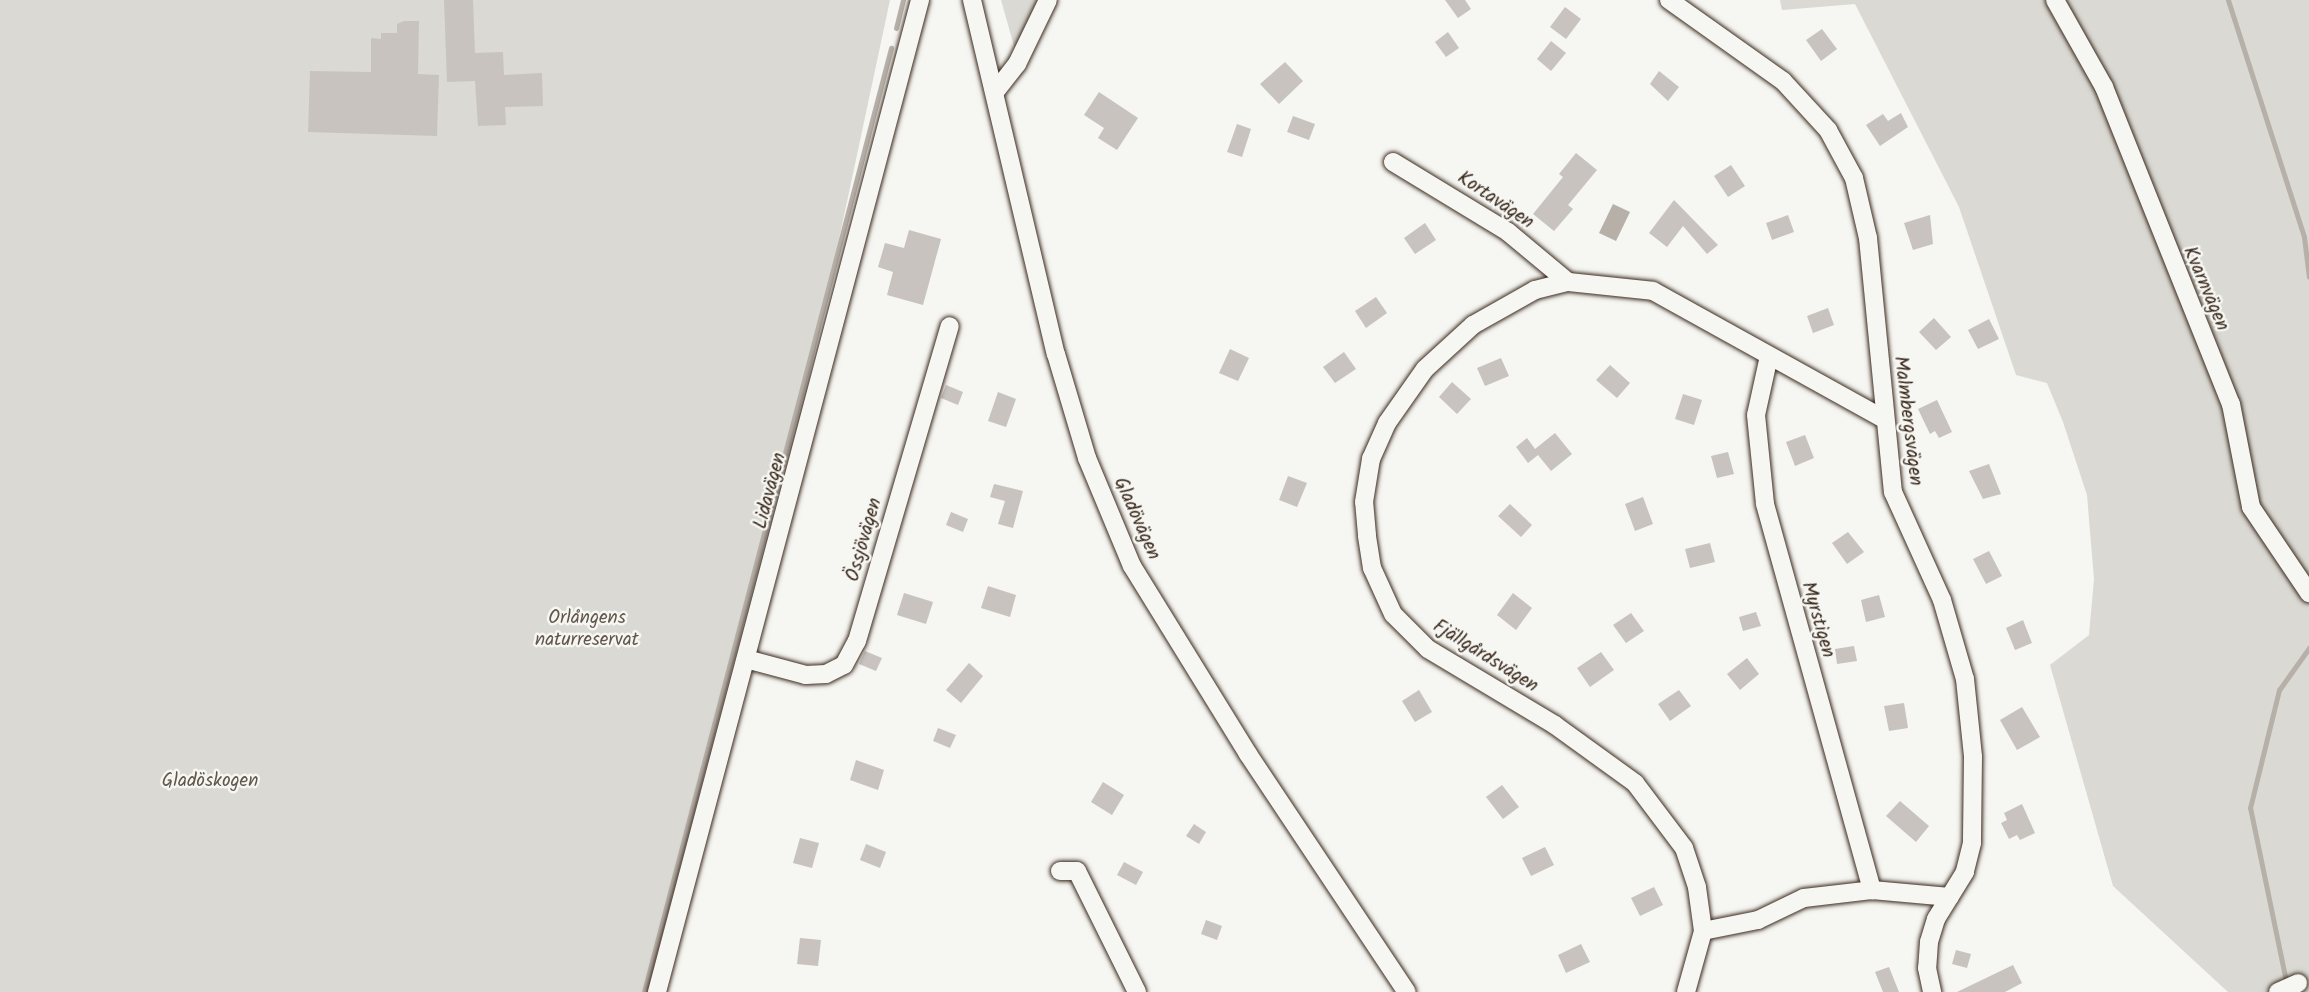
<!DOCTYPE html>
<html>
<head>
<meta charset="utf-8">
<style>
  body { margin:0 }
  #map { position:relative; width:2309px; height:992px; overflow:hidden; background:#f6f6f2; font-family:Kalam,sans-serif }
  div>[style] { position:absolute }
  .green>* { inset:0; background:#dad9d3 }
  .water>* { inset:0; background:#b6b0a9 }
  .stream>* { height:5px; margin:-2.5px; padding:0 2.5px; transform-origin:2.5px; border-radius:2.5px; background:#b6b0a9 }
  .building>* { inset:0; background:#c8c3be }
  .roads { filter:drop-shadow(0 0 2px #3b2a1e) drop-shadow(0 0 2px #3b2a1e) }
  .minor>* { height:18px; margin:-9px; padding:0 9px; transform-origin:9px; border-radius:9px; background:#f6f6f2 }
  span { translate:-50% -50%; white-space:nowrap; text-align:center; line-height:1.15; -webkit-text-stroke:5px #f6f6f2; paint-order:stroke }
  .street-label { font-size:19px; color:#3b2a1e }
  .park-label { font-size:19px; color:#63564b }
</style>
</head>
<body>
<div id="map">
  <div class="green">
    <i style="clip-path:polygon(0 0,890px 0,793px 455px,651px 992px,0 992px)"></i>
    <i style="clip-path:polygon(1001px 0,1042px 0,1016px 53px)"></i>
    <i style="clip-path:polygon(1780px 0,2309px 0,2309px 992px,2228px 992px,2113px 886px,2050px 665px,2089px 635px,2094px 579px,2087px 495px,2063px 422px,2047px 383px,2016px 375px,1959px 207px,1855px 4px,1782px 10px)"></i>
  </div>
  <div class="water">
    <i style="clip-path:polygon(1613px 204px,1630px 212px,1616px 241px,1599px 233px)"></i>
  </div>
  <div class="stream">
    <i style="left:2228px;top:0;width:249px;rotate:72.2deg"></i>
    <i style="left:2304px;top:237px;width:40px;rotate:82.9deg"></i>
    <i style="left:896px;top:28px;width:29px;rotate:-76deg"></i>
    <i style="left:2287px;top:986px;width:182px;rotate:-101.7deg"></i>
    <i style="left:2250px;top:808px;width:122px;rotate:-76.2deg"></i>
    <i style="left:2279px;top:690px;width:52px;rotate:-54.5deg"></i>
    <i style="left:644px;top:992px;width:976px;rotate:-75.34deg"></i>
  </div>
  <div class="building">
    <i style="clip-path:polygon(444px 0,473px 0,475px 53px,503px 52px,504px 75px,542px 73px,543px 106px,505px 107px,506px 125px,478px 126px,475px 81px,447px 82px)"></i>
    <i style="clip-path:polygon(1445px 0,1465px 0,1471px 9px,1458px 18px)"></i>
    <i style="clip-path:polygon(1565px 7px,1581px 19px,1566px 39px,1550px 27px)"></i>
    <i style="clip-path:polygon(404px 21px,419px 21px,418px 74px,439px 75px,437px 136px,308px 132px,310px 71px,371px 72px,371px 38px,381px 39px,381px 33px,397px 33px,397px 24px)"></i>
    <i style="clip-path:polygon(1822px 29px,1837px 49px,1821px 61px,1806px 40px)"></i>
    <i style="clip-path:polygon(1448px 32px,1459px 48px,1446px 57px,1435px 42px)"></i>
    <i style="clip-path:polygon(1551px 41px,1566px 53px,1551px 71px,1537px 59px)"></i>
    <i style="clip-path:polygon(1285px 62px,1303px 81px,1279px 104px,1260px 84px)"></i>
    <i style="clip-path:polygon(1659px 71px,1679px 87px,1668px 101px,1650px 84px)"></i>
    <i style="clip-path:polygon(1099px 92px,1138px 118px,1117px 150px,1098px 138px,1104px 128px,1084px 115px)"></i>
    <i style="clip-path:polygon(1901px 113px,1908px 127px,1880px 146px,1866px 125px,1883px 114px,1888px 121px)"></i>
    <i style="clip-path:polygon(1293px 116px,1315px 124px,1309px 140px,1287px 132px)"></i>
    <i style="clip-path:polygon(1237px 124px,1251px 129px,1242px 157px,1227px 152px)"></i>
    <i style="clip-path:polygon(1576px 153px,1597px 170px,1568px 205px,1573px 209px,1554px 231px,1533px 214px,1563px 177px,1559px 174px)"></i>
    <i style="clip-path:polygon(1731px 165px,1745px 186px,1728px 197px,1714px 176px)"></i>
    <i style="clip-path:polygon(1674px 200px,1718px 245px,1707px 254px,1683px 226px,1667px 247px,1649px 233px)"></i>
    <i style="clip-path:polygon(1788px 215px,1794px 232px,1772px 240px,1766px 223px)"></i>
    <i style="clip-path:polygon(1930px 215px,1933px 244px,1913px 250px,1904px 223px)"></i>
    <i style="clip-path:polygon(1425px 223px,1436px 240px,1415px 254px,1404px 238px)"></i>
    <i style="clip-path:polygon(909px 230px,941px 239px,923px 305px,887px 295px,893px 272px,878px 267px,885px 243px,904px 248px)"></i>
    <i style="clip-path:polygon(1376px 297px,1387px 313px,1366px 328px,1355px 311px)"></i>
    <i style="clip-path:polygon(1828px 308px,1834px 325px,1813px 333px,1807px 316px)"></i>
    <i style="clip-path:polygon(1934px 318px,1951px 337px,1936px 350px,1919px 332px)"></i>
    <i style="clip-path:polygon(1989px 319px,1999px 339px,1978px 349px,1968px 330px)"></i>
    <i style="clip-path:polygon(1230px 349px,1249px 358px,1238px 381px,1219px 373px)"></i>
    <i style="clip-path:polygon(1344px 352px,1356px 369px,1335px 383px,1323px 367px)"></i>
    <i style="clip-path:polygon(1501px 358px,1509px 376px,1485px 386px,1477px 368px)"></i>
    <i style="clip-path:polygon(1610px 365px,1630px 383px,1617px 398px,1596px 380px)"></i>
    <i style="clip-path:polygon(1452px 382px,1471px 399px,1457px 414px,1439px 397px)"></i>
    <i style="clip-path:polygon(946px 385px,963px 392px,958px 405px,941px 398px)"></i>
    <i style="clip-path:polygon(998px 392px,1016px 399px,1006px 427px,988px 421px)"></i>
    <i style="clip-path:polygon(1683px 394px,1702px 400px,1694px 425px,1675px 419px)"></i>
    <i style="clip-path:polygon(1937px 400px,1952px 432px,1939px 438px,1935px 431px,1930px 434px,1918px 409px)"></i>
    <i style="clip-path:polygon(1555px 433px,1572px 454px,1551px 471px,1538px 455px,1528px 463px,1516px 447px,1527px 438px,1535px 449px)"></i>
    <i style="clip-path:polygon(1805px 435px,1814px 458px,1795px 466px,1786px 442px)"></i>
    <i style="clip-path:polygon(1728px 452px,1734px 474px,1717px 478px,1711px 456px)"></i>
    <i style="clip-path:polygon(1989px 464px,2001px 494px,1983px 499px,1969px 471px)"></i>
    <i style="clip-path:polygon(1288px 476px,1307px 483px,1297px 507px,1279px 500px)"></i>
    <i style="clip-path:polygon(994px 484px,1023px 491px,1013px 528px,998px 524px,1005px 501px,990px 497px)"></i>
    <i style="clip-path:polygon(1643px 497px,1653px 524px,1635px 531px,1625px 504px)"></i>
    <i style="clip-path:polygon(1510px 504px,1532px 525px,1521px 537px,1498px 516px)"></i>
    <i style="clip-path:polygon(951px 512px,968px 519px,963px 532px,946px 525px)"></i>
    <i style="clip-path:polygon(1848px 532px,1864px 552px,1847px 564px,1832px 543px)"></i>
    <i style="clip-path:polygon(1710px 543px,1715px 562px,1690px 568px,1685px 549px)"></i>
    <i style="clip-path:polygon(1989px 551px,2002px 576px,1986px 584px,1973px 559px)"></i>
    <i style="clip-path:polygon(988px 586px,1016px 595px,1010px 617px,981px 608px)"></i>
    <i style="clip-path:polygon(904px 593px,933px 602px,926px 624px,897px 615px)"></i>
    <i style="clip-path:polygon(1513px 593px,1532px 608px,1516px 630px,1497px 615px)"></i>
    <i style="clip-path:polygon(1879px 595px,1885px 617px,1866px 622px,1861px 600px)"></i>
    <i style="clip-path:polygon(1756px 612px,1761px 626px,1743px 631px,1739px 617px)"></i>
    <i style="clip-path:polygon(1631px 613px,1644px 631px,1626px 643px,1613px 625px)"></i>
    <i style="clip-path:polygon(2023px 620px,2032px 643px,2015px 650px,2006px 628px)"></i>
    <i style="clip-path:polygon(1854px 646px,1857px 661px,1837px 664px,1835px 649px)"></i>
    <i style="clip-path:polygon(865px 651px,882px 658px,876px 671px,859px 664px)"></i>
    <i style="clip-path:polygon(1601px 652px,1614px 670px,1590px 687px,1577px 668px)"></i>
    <i style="clip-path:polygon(1747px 658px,1759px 674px,1740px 690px,1727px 674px)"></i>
    <i style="clip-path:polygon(969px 663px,983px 676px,961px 703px,946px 690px)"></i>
    <i style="clip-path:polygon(1419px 690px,1432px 712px,1415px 722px,1402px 701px)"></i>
    <i style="clip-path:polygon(1679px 690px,1691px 706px,1670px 721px,1658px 704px)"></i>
    <i style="clip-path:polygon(1904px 703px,1908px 728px,1889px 731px,1884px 706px)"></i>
    <i style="clip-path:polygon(2022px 707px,2040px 737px,2017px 750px,2000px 720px)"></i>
    <i style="clip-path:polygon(938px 728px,956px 735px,950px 748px,933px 741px)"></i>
    <i style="clip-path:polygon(856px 760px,884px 770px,878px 790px,850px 780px)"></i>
    <i style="clip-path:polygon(1103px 782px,1124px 795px,1112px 815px,1091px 802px)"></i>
    <i style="clip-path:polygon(1502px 785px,1519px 807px,1503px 819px,1486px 797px)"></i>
    <i style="clip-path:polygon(1900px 801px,1929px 826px,1916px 842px,1886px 816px)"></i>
    <i style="clip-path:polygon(2022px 804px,2035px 833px,2020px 840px,2017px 835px,2009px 839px,2001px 823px,2007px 820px,2004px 813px)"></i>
    <i style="clip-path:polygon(1194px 824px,1206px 832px,1199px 844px,1186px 836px)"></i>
    <i style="clip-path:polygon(800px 838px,819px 843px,812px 868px,793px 863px)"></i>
    <i style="clip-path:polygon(866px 844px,886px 852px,880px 868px,860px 860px)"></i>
    <i style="clip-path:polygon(1545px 847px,1554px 865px,1531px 876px,1522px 858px)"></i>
    <i style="clip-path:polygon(1124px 862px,1143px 872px,1136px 885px,1117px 875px)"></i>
    <i style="clip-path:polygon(1654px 887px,1663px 905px,1640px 916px,1631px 898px)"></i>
    <i style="clip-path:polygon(1206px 920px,1222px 926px,1217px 940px,1201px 934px)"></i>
    <i style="clip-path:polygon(800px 938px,821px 940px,818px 966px,797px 964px)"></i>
    <i style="clip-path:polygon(1581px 944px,1590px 962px,1566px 973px,1558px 955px)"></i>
    <i style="clip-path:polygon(1956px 950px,1971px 954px,1967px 968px,1952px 964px)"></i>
    <i style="clip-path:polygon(2013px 965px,2022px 983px,2005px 992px,1957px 992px)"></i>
    <i style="clip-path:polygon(1889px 967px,1899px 992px,1883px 992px,1875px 972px)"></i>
  </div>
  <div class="roads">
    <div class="minor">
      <i style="left:972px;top:0;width:364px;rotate:76.7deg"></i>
      <i style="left:1056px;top:354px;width:109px;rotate:73.4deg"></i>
      <i style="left:1087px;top:458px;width:117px;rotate:67.4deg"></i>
      <i style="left:1132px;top:566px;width:221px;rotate:58.3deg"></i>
      <i style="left:1248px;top:754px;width:286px;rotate:56.3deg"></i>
      <i style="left:1669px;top:0;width:140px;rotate:35.4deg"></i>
      <i style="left:1783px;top:81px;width:67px;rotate:47.4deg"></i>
      <i style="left:1828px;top:130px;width:55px;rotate:61.6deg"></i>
      <i style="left:1854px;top:178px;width:62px;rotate:76.9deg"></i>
      <i style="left:1868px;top:238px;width:255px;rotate:84.4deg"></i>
      <i style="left:1893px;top:492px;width:119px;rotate:65.6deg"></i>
      <i style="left:1942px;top:600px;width:82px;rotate:73.8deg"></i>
      <i style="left:1965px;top:679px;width:78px;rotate:84.1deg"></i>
      <i style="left:1973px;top:757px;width:86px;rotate:90.7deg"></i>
      <i style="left:1972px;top:843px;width:30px;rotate:104deg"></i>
      <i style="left:1965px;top:872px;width:55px;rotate:121.7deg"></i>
      <i style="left:1936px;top:919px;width:24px;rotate:107deg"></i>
      <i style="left:1929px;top:942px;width:26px;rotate:94deg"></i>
      <i style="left:1927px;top:968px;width:25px;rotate:78deg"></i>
      <i style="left:2055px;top:0;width:100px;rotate:60.6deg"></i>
      <i style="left:2104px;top:87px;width:341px;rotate:68.2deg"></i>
      <i style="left:2231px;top:404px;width:105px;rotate:79deg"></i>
      <i style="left:2251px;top:507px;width:104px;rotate:56deg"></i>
      <i style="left:995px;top:92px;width:36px;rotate:-52deg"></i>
      <i style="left:1017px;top:64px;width:71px;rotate:-64.2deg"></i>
      <i style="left:1393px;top:162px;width:135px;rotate:31.3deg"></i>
      <i style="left:1508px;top:232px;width:78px;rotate:39.8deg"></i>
      <i style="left:1769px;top:356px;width:60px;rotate:102.4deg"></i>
      <i style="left:1756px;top:415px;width:89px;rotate:84.2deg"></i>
      <i style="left:1765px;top:504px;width:401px;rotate:74.5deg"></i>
      <i style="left:746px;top:659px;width:62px;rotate:14.9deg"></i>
      <i style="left:806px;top:675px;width:20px;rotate:-3deg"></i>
      <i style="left:826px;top:674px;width:20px;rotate:-27deg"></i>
      <i style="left:844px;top:665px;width:27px;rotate:-62deg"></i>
      <i style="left:857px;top:641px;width:328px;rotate:-73.6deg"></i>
      <i style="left:1060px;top:871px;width:17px"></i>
      <i style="left:1077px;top:871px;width:135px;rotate:63.6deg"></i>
      <i style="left:1703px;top:931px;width:56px;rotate:-11.3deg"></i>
      <i style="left:1758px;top:920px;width:51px;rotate:-25.6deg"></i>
      <i style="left:1804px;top:898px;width:68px;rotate:-6.7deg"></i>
      <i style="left:1872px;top:890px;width:78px;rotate:5.1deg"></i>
      <i style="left:657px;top:992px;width:1026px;rotate:-75.15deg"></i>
      <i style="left:1686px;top:992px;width:63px;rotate:-74.4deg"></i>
      <i style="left:1703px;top:931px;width:44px;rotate:-97.8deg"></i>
      <i style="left:1697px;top:887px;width:41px;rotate:-108.4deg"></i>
      <i style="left:1684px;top:848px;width:81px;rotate:-127deg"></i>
      <i style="left:1635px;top:783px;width:99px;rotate:-144.1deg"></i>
      <i style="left:1555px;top:725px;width:148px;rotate:-149.1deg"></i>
      <i style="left:1428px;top:649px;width:49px;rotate:-135deg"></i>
      <i style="left:1393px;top:614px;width:51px;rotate:-114.5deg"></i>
      <i style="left:1372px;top:568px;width:33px;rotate:-99deg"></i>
      <i style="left:1367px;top:535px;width:33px;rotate:-95deg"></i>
      <i style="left:1364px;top:502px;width:44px;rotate:-80.8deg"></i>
      <i style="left:1371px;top:459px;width:39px;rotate:-66deg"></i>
      <i style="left:1387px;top:423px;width:66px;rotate:-54.9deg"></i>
      <i style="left:1425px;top:369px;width:65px;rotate:-42.5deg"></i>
      <i style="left:1473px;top:325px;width:71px;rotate:-29.4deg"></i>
      <i style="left:1535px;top:290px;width:34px;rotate:-14deg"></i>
      <i style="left:1568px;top:282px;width:85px;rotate:6deg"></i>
      <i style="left:1653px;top:291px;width:262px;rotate:29deg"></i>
      <i style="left:2278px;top:992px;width:22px;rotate:-24deg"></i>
    </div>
  </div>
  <div class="street-label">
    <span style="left:1495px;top:201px;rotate:34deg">Kortavägen</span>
    <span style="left:2205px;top:289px;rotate:67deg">Kvarnvägen</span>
    <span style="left:1907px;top:421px;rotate:83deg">Malmbergsvägen</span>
    <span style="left:771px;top:491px;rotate:-75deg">Lidavägen</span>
    <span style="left:1136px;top:519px;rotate:66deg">Gladövägen</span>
    <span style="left:865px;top:540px;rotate:-74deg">Össjövägen</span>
    <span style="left:1817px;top:620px;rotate:74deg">Myrstigen</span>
    <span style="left:1485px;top:657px;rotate:32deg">Fjällgårdsvägen</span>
  </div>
  <div class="park-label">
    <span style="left:587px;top:630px">Orlångens<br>naturreservat</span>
    <span style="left:210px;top:782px">Gladöskogen</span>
  </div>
</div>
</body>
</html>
